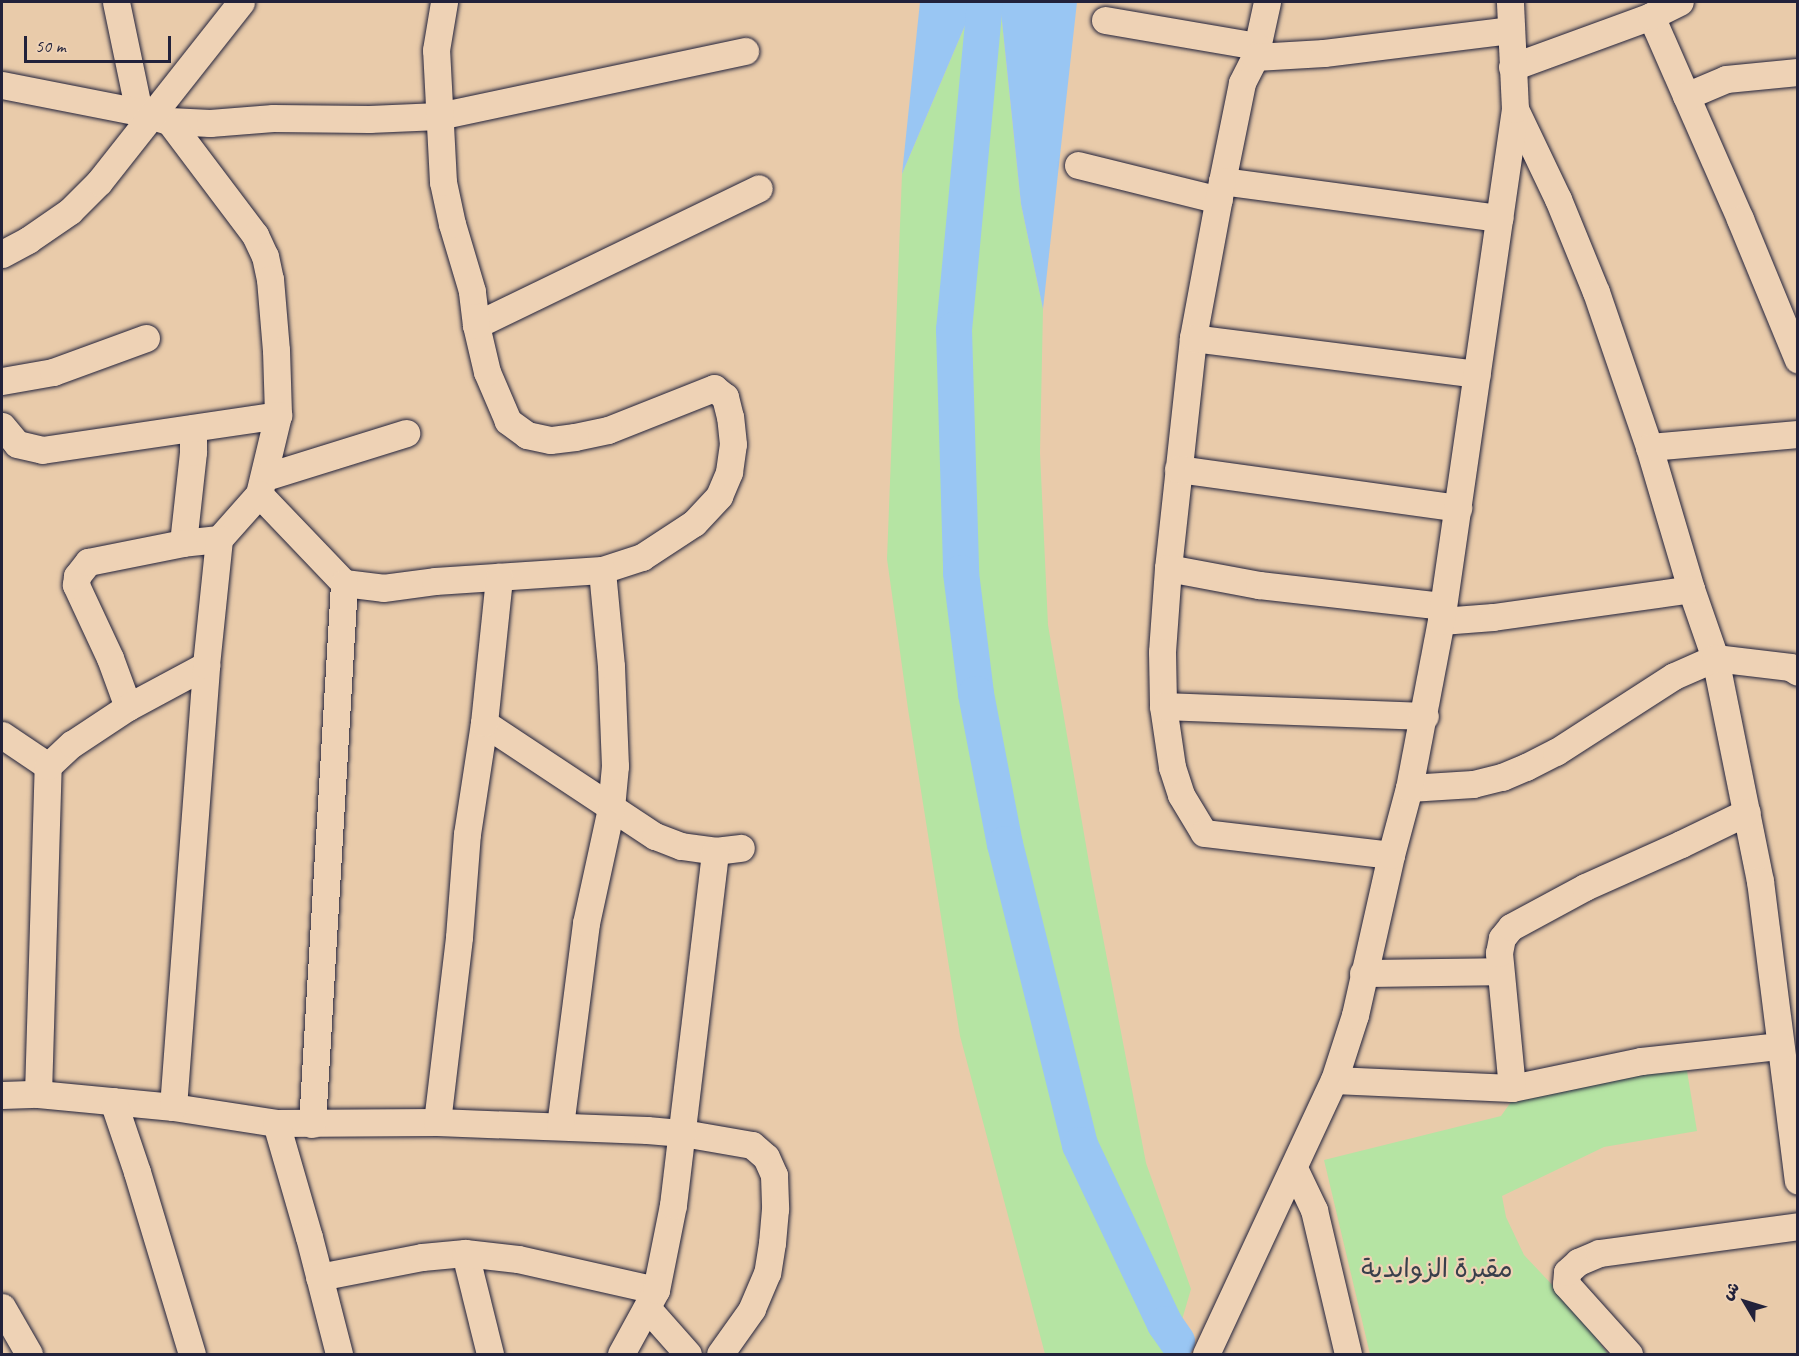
<!DOCTYPE html>
<html>
<head>
<meta charset="utf-8">
<style>
  body { margin:0 }
  #map { position:relative; width:1799px; height:1356px; overflow:hidden; background:#e9cbaa; font-family:Caveat,"Playpen Sans Arabic",sans-serif }
  div>[style] { position:absolute }
  .green>* { inset:0; background:#b5e4a3 }
  .water>* { inset:0; background:#99c6f3 }
  .river>* { height:36px; margin:-18px; padding:0 18px; transform-origin:18px; border-radius:18px; background:#99c6f3 }
  .roads { filter:drop-shadow(0 0 2px #22223b) drop-shadow(0 0 2px #22223b) }
  .minor>* { height:27px; margin:-13.5px; padding:0 13.5px; transform-origin:13.5px; border-radius:13.5px; background:#eed2b5 }
  span { translate:-50% -50%; white-space:nowrap; text-align:center; line-height:1.15; -webkit-text-stroke:4.5px #eed2b5; paint-order:stroke }
  .park-label { font-size:26px; color:#383f4b }
  .frame { position:absolute; inset:0; border:3px solid #22223b; pointer-events:none }
  .north { position:absolute; left:1715px; top:1272px; width:60px; height:60px; -webkit-text-stroke:4px #eed2b5; paint-order:stroke; rotate:308deg; font-size:16px; font-weight:700; line-height:24px; text-align:center; color:#22223b }
  .north::after { content:''; display:block; margin:auto; width:21px; height:27px; background:#22223b; clip-path:polygon(50% 0,100% 100%,50% 72%,0 100%) }
  .scale { position:absolute; left:24px; top:36px; width:147px; height:27px; box-sizing:border-box; border:3px solid #22223b; border-top:0; padding-left:8px; font-size:18px; line-height:21px; white-space:nowrap; color:#22223b; -webkit-text-stroke:4px #eed2b5; paint-order:stroke }
</style>
</head>
<body>
<div id="map">
  <div class="green">
    <i style="clip-path:polygon(975px 2px,998px 2px,1001px 12px,1021px 204px,1043px 309px,1040px 453px,1048px 625px,1092px 880px,1146px 1163px,1191px 1289px,1172px 1354px,1045px 1354px,960px 1036px,908px 709px,887px 559px,902px 174px)"></i>
    <i style="clip-path:polygon(1686px 1065px,1697px 1131px,1604px 1147px,1502px 1196px,1506px 1217px,1524px 1255px,1576px 1310px,1608px 1354px,1370px 1354px,1324px 1160px,1501px 1116px,1518px 1092px)"></i>
  </div>
  <div class="water">
    <i style="clip-path:polygon(920px 2px,975px 2px,902px 174px)"></i>
    <i style="clip-path:polygon(998px 2px,1077px 2px,1043px 309px,1021px 204px,1001px 12px)"></i>
  </div>
  <div class="river">
    <i style="left:985px;top:2px;width:329px;rotate:95.4deg"></i>
    <i style="left:954px;top:330px;width:243px;rotate:88.3deg"></i>
    <i style="left:961px;top:573px;width:122px;rotate:82.9deg"></i>
    <i style="left:976px;top:694px;width:153px;rotate:79.1deg"></i>
    <i style="left:1005px;top:844px;width:310px;rotate:76deg"></i>
    <i style="left:1080px;top:1145px;width:198px;rotate:64.6deg"></i>
    <i style="left:1165px;top:1324px;width:21px;rotate:55deg"></i>
  </div>
  <div class="roads">
    <div class="minor">
      <i style="left:116px;top:2px;width:112px;rotate:78.2deg"></i>
      <i style="left:1267px;top:2px;width:56px;rotate:102.3deg"></i>
      <i style="left:1255px;top:57px;width:29px;rotate:117deg"></i>
      <i style="left:1242px;top:83px;width:100px;rotate:101.5deg"></i>
      <i style="left:1222px;top:181px;width:280px;rotate:7.6deg"></i>
      <i style="left:1651px;top:16px;width:222px;rotate:66.3deg"></i>
      <i style="left:1740px;top:219px;width:152px;rotate:67.6deg"></i>
      <i style="left:1105px;top:20px;width:154px;rotate:9.7deg"></i>
      <i style="left:1255px;top:57px;width:69px;rotate:-3.3deg"></i>
      <i style="left:1324px;top:53px;width:187px;rotate:-7deg"></i>
      <i style="left:1512px;top:67px;width:148px;rotate:-20.1deg"></i>
      <i style="left:1651px;top:16px;width:32px;rotate:-26deg"></i>
      <i style="left:2px;top:85px;width:140px;rotate:11.1deg"></i>
      <i style="left:139px;top:112px;width:31px;rotate:17deg"></i>
      <i style="left:169px;top:121px;width:41px;rotate:2.8deg"></i>
      <i style="left:210px;top:123px;width:63px;rotate:-4.5deg"></i>
      <i style="left:273px;top:118px;width:96px;rotate:0.6deg"></i>
      <i style="left:369px;top:119px;width:70px;rotate:-2.5deg"></i>
      <i style="left:439px;top:116px;width:313px;rotate:-12deg"></i>
      <i style="left:1686px;top:96px;width:43px;rotate:-23deg"></i>
      <i style="left:1726px;top:79px;width:72px;rotate:-5.6deg"></i>
      <i style="left:1515px;top:109px;width:100px;rotate:64.5deg"></i>
      <i style="left:1558px;top:199px;width:100px;rotate:67.8deg"></i>
      <i style="left:1596px;top:292px;width:164px;rotate:71.1deg"></i>
      <i style="left:1649px;top:447px;width:148px;rotate:73.5deg"></i>
      <i style="left:1691px;top:589px;width:73px;rotate:70.8deg"></i>
      <i style="left:1715px;top:658px;width:227px;rotate:78.6deg"></i>
      <i style="left:1760px;top:881px;width:302px;rotate:82.8deg"></i>
      <i style="left:169px;top:121px;width:143px;rotate:53deg"></i>
      <i style="left:255px;top:235px;width:23px;rotate:65deg"></i>
      <i style="left:265px;top:256px;width:24px;rotate:78deg"></i>
      <i style="left:270px;top:279px;width:71px;rotate:85.2deg"></i>
      <i style="left:276px;top:350px;width:65px;rotate:88.2deg"></i>
      <i style="left:278px;top:415px;width:81px;rotate:103.5deg"></i>
      <i style="left:259px;top:494px;width:60px;rotate:131.6deg"></i>
      <i style="left:219px;top:539px;width:36px;rotate:174deg"></i>
      <i style="left:183px;top:543px;width:92px;rotate:-83.7deg"></i>
      <i style="left:193px;top:452px;width:24px;rotate:-90deg"></i>
      <i style="left:1078px;top:165px;width:145px;rotate:13.9deg"></i>
      <i style="left:1222px;top:181px;width:160px;rotate:100.5deg"></i>
      <i style="left:1193px;top:338px;width:231px;rotate:96.2deg"></i>
      <i style="left:1168px;top:568px;width:84px;rotate:94.1deg"></i>
      <i style="left:1162px;top:652px;width:54px;rotate:88.9deg"></i>
      <i style="left:1163px;top:706px;width:62px;rotate:81.6deg"></i>
      <i style="left:1172px;top:767px;width:29px;rotate:72deg"></i>
      <i style="left:1181px;top:795px;width:44px;rotate:58.8deg"></i>
      <i style="left:1204px;top:833px;width:188px;rotate:6.7deg"></i>
      <i style="left:2px;top:254px;width:30px;rotate:-28deg"></i>
      <i style="left:28px;top:240px;width:51px;rotate:-34.6deg"></i>
      <i style="left:70px;top:211px;width:41px;rotate:-45deg"></i>
      <i style="left:99px;top:182px;width:229px;rotate:-51.7deg"></i>
      <i style="left:476px;top:325px;width:314px;rotate:-25.8deg"></i>
      <i style="left:1193px;top:338px;width:286px;rotate:7.2deg"></i>
      <i style="left:2px;top:381px;width:52px;rotate:-10deg"></i>
      <i style="left:53px;top:372px;width:99px;rotate:-20.1deg"></i>
      <i style="left:2px;top:426px;width:23px;rotate:50deg"></i>
      <i style="left:17px;top:444px;width:26px;rotate:13deg"></i>
      <i style="left:42px;top:450px;width:239px;rotate:-8.4deg"></i>
      <i style="left:1649px;top:447px;width:150px;rotate:-5deg"></i>
      <i style="left:1178px;top:469px;width:283px;rotate:7.9deg"></i>
      <i style="left:265px;top:477px;width:148px;rotate:-17.3deg"></i>
      <i style="left:259px;top:494px;width:123px;rotate:46.3deg"></i>
      <i style="left:344px;top:583px;width:39px;rotate:7deg"></i>
      <i style="left:383px;top:588px;width:52px;rotate:-7.7deg"></i>
      <i style="left:435px;top:581px;width:167px;rotate:-3.8deg"></i>
      <i style="left:602px;top:570px;width:42px;rotate:-18deg"></i>
      <i style="left:642px;top:557px;width:62px;rotate:-33.2deg"></i>
      <i style="left:694px;top:523px;width:37px;rotate:-47deg"></i>
      <i style="left:719px;top:496px;width:26px;rotate:-67deg"></i>
      <i style="left:729px;top:472px;width:28px;rotate:-82deg"></i>
      <i style="left:733px;top:444px;width:27px;rotate:-96deg"></i>
      <i style="left:730px;top:417px;width:21px;rotate:-104deg"></i>
      <i style="left:725px;top:397px;width:14px;rotate:-141deg"></i>
      <i style="left:714px;top:388px;width:114px;rotate:158.4deg"></i>
      <i style="left:608px;top:430px;width:34px;rotate:168deg"></i>
      <i style="left:575px;top:437px;width:25px;rotate:173deg"></i>
      <i style="left:550px;top:440px;width:24px;rotate:-168deg"></i>
      <i style="left:527px;top:435px;width:24px;rotate:-144deg"></i>
      <i style="left:508px;top:421px;width:53px;rotate:-113.2deg"></i>
      <i style="left:487px;top:372px;width:48px;rotate:-103.2deg"></i>
      <i style="left:476px;top:325px;width:34px;rotate:-97deg"></i>
      <i style="left:472px;top:291px;width:70px;rotate:-106.6deg"></i>
      <i style="left:452px;top:224px;width:43px;rotate:-102.1deg"></i>
      <i style="left:443px;top:182px;width:132px;rotate:-93deg"></i>
      <i style="left:436px;top:50px;width:49px;rotate:-80.5deg"></i>
      <i style="left:1168px;top:568px;width:93px;rotate:10.6deg"></i>
      <i style="left:1259px;top:585px;width:184px;rotate:6.5deg"></i>
      <i style="left:1441px;top:621px;width:52px;rotate:-4.4deg"></i>
      <i style="left:1493px;top:617px;width:200px;rotate:-8deg"></i>
      <i style="left:1163px;top:706px;width:262px;rotate:2.2deg"></i>
      <i style="left:128px;top:707px;width:52px;rotate:-110.2deg"></i>
      <i style="left:110px;top:658px;width:81px;rotate:-115deg"></i>
      <i style="left:76px;top:585px;width:9px;rotate:-84deg"></i>
      <i style="left:77px;top:576px;width:18px;rotate:-52deg"></i>
      <i style="left:88px;top:562px;width:97px;rotate:-11.3deg"></i>
      <i style="left:484px;top:723px;width:205px;rotate:33.5deg"></i>
      <i style="left:655px;top:836px;width:28px;rotate:21deg"></i>
      <i style="left:681px;top:846px;width:34px;rotate:8deg"></i>
      <i style="left:715px;top:851px;width:26px;rotate:-7deg"></i>
      <i style="left:2px;top:735px;width:55px;rotate:34deg"></i>
      <i style="left:1409px;top:788px;width:64px;rotate:-3.6deg"></i>
      <i style="left:1473px;top:784px;width:30px;rotate:-14deg"></i>
      <i style="left:1502px;top:777px;width:26px;rotate:-23deg"></i>
      <i style="left:1526px;top:767px;width:34px;rotate:-27deg"></i>
      <i style="left:1556px;top:752px;width:140px;rotate:-32.8deg"></i>
      <i style="left:1674px;top:676px;width:45px;rotate:-23.7deg"></i>
      <i style="left:1715px;top:658px;width:76px;rotate:6.8deg"></i>
      <i style="left:1790px;top:667px;width:9px;rotate:32deg"></i>
      <i style="left:1363px;top:973px;width:137px;rotate:-0.8deg"></i>
      <i style="left:1334px;top:1080px;width:178px;rotate:2.6deg"></i>
      <i style="left:1512px;top:1088px;width:132px;rotate:-11.8deg"></i>
      <i style="left:1641px;top:1061px;width:140px;rotate:-6.2deg"></i>
      <i style="left:1512px;top:1088px;width:136px;rotate:-95.5deg"></i>
      <i style="left:1499px;top:953px;width:15px;rotate:-79deg"></i>
      <i style="left:1502px;top:938px;width:14px;rotate:-51deg"></i>
      <i style="left:1511px;top:927px;width:84px;rotate:-28.4deg"></i>
      <i style="left:1585px;top:887px;width:105px;rotate:-24.1deg"></i>
      <i style="left:1681px;top:844px;width:73px;rotate:-25.9deg"></i>
      <i style="left:38px;top:1094px;width:328px;rotate:-88.3deg"></i>
      <i style="left:48px;top:766px;width:33px;rotate:-43deg"></i>
      <i style="left:72px;top:744px;width:67px;rotate:-33.5deg"></i>
      <i style="left:128px;top:707px;width:89px;rotate:-28.3deg"></i>
      <i style="left:2px;top:1095px;width:36px;rotate:-2deg"></i>
      <i style="left:38px;top:1094px;width:136px;rotate:5.5deg"></i>
      <i style="left:173px;top:1107px;width:104px;rotate:8.8deg"></i>
      <i style="left:276px;top:1123px;width:161px;rotate:-0.4deg"></i>
      <i style="left:437px;top:1122px;width:210px;rotate:2.2deg"></i>
      <i style="left:647px;top:1130px;width:36px;rotate:5deg"></i>
      <i style="left:683px;top:1133px;width:70px;rotate:9.9deg"></i>
      <i style="left:752px;top:1145px;width:18px;rotate:41deg"></i>
      <i style="left:766px;top:1157px;width:20px;rotate:66deg"></i>
      <i style="left:774px;top:1175px;width:34px;rotate:88deg"></i>
      <i style="left:775px;top:1209px;width:34px;rotate:95deg"></i>
      <i style="left:772px;top:1243px;width:30px;rotate:99deg"></i>
      <i style="left:767px;top:1273px;width:39px;rotate:113deg"></i>
      <i style="left:752px;top:1309px;width:55px;rotate:125.4deg"></i>
      <i style="left:113px;top:1101px;width:75px;rotate:71.3deg"></i>
      <i style="left:137px;top:1172px;width:190px;rotate:73.2deg"></i>
      <i style="left:173px;top:1107px;width:443px;rotate:-85.7deg"></i>
      <i style="left:206px;top:665px;width:127px;rotate:-84.1deg"></i>
      <i style="left:437px;top:1122px;width:186px;rotate:-83.2deg"></i>
      <i style="left:459px;top:937px;width:103px;rotate:-85.6deg"></i>
      <i style="left:467px;top:834px;width:112px;rotate:-81.3deg"></i>
      <i style="left:484px;top:723px;width:147px;rotate:-84.1deg"></i>
      <i style="left:276px;top:1123px;width:119px;rotate:73.9deg"></i>
      <i style="left:309px;top:1237px;width:121px;rotate:75.6deg"></i>
      <i style="left:312px;top:1124px;width:542px;rotate:-86.61deg"></i>
      <i style="left:560px;top:1126px;width:205px;rotate:-82.7deg"></i>
      <i style="left:586px;top:923px;width:118px;rotate:-77.7deg"></i>
      <i style="left:611px;top:808px;width:42px;rotate:-84.6deg"></i>
      <i style="left:615px;top:766px;width:100px;rotate:-92.3deg"></i>
      <i style="left:611px;top:666px;width:96px;rotate:-95.4deg"></i>
      <i style="left:1294px;top:1168px;width:47px;rotate:64.5deg"></i>
      <i style="left:1314px;top:1210px;width:148px;rotate:76.7deg"></i>
      <i style="left:465px;top:1253px;width:104px;rotate:76.1deg"></i>
      <i style="left:319px;top:1277px;width:105px;rotate:-11deg"></i>
      <i style="left:422px;top:1257px;width:43px;rotate:-5.3deg"></i>
      <i style="left:465px;top:1253px;width:53px;rotate:6.5deg"></i>
      <i style="left:518px;top:1259px;width:141px;rotate:12.7deg"></i>
      <i style="left:2px;top:1307px;width:54px;rotate:60.1deg"></i>
      <i style="left:648px;top:1309px;width:60px;rotate:48.4deg"></i>
      <i style="left:621px;top:1354px;width:73px;rotate:-61.3deg"></i>
      <i style="left:656px;top:1290px;width:87px;rotate:-78.7deg"></i>
      <i style="left:673px;top:1205px;width:356px;rotate:-83.2deg"></i>
      <i style="left:1206px;top:1354px;width:302px;rotate:-65deg"></i>
      <i style="left:1334px;top:1080px;width:68px;rotate:-72.1deg"></i>
      <i style="left:1355px;top:1015px;width:164px;rotate:-77.3deg"></i>
      <i style="left:1391px;top:855px;width:69px;rotate:-75deg"></i>
      <i style="left:1409px;top:788px;width:170px;rotate:-79.2deg"></i>
      <i style="left:1441px;top:621px;width:517px;rotate:-81.78deg"></i>
      <i style="left:1515px;top:109px;width:107px;rotate:-92.7deg"></i>
      <i style="left:1629px;top:1354px;width:94px;rotate:-132deg"></i>
      <i style="left:1566px;top:1284px;width:12px;rotate:-85deg"></i>
      <i style="left:1567px;top:1272px;width:15px;rotate:-42deg"></i>
      <i style="left:1578px;top:1262px;width:23px;rotate:-23deg"></i>
      <i style="left:1599px;top:1253px;width:201px;rotate:-7.7deg"></i>
    </div>
  </div>
  <div class="park-label">
    <span style="left:1437px;top:1269px">مقبرة الزوايدية</span>
  </div>
  <div class="frame"></div>
  <div class="north">ش</div>
  <div class="scale">50 m</div>
</div>
</body>
</html>
